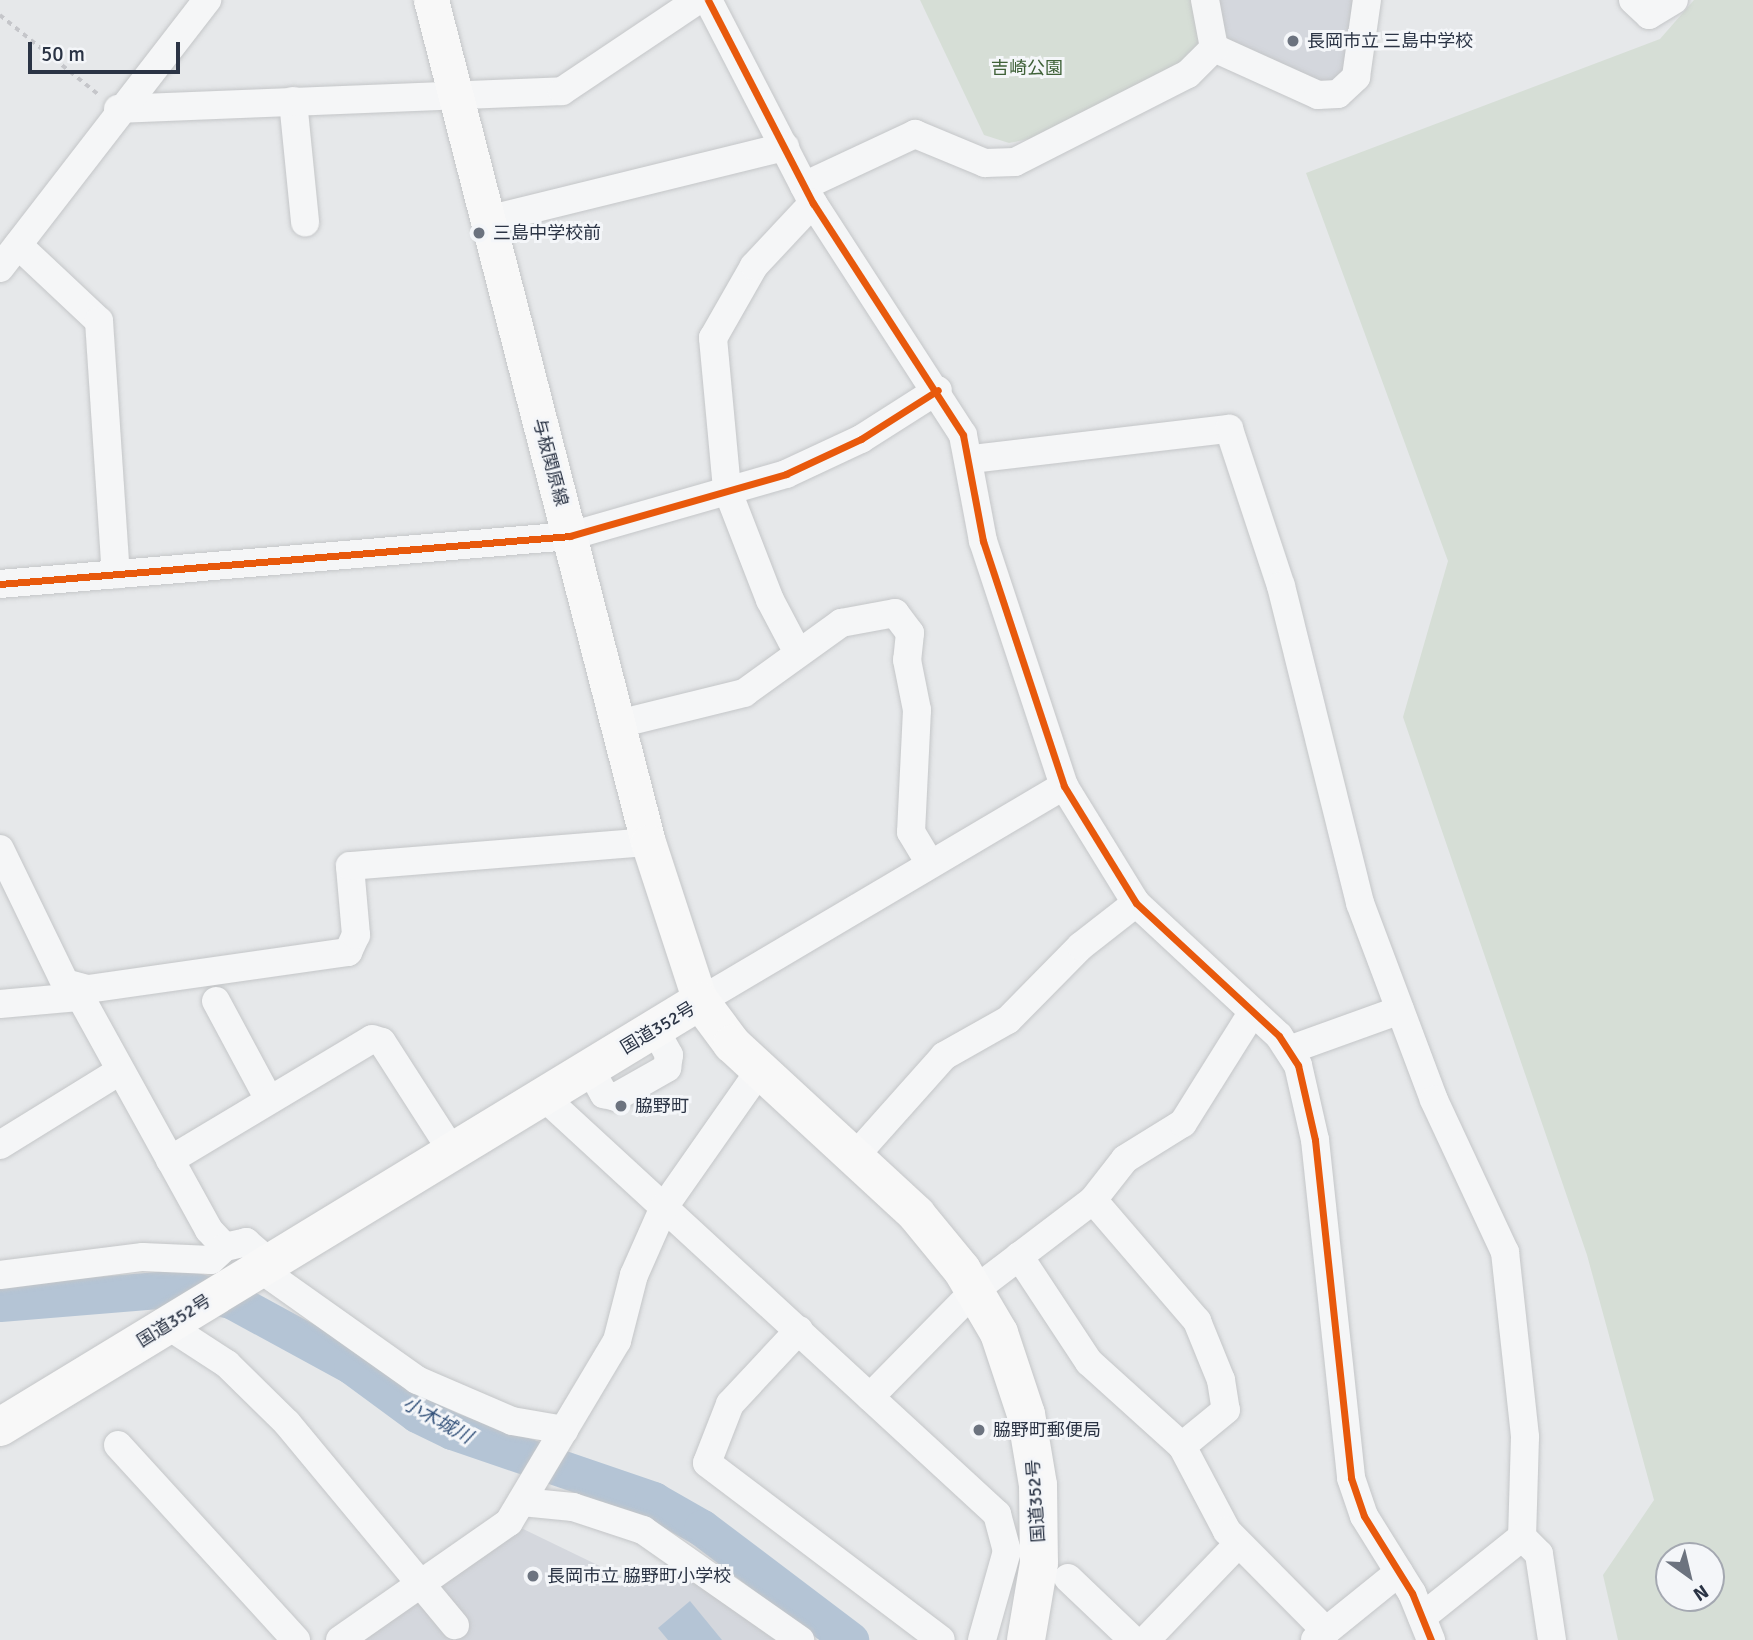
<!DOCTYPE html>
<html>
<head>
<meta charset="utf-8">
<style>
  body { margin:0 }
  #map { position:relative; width:1753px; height:1640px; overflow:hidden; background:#e6e8ea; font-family:Signika,"Noto Sans JP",sans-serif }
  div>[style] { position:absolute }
  .built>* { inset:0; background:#d4d7dd }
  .green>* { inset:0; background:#d6ded6 }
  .water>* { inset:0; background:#b4c4d5 }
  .river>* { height:37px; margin:-18.5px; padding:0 18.5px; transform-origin:18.5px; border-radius:18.5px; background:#b4c4d5 }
  .path>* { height:3.5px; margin-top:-1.75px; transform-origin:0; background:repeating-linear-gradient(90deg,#c5c6ca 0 5px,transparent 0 10px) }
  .roads { filter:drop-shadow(0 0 2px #c4c6c8) drop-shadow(0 0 2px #c4c6c8) }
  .minor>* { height:28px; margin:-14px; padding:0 14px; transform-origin:14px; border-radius:14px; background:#f5f6f7 }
  .major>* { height:35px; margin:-17.5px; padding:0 17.5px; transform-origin:17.5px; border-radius:17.5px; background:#f8f8f8 }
  .highway>* { height:38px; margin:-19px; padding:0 19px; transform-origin:19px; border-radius:19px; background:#f8f8f8 }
  .cycleway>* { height:7px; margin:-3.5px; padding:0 3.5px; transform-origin:3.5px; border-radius:3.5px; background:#e8590c }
  .dots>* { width:19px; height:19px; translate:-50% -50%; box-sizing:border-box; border:4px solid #f4f6f9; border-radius:50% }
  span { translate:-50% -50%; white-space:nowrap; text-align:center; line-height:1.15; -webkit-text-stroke:6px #f4f6f9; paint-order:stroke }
  .poi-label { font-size:18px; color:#2b3445 }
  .left { translate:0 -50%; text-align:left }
  .park-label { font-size:18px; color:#3f6138 }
  .street-label { font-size:18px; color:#2b3445 }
  .water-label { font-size:19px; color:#34527a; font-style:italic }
  .north { position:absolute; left:1655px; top:1542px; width:70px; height:70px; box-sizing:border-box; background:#f4f6f9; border:2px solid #a4a8b1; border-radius:50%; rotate:146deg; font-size:19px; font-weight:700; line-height:28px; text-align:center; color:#2b3445 }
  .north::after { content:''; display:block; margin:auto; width:24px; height:32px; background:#6c737f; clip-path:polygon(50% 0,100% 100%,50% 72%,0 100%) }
  .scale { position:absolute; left:28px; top:42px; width:152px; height:32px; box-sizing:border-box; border:4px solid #2b3445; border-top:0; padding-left:9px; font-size:21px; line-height:24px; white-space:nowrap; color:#2b3445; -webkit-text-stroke:5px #f4f6f9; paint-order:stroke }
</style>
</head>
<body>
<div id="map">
  <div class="built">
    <i style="clip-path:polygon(1214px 0,1357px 0,1354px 61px,1334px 86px,1230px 45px)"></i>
    <i style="clip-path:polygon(517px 1526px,643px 1587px,671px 1557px,786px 1640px,357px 1640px)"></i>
  </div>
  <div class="green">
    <i style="clip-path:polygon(920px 0,1195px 0,1203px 28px,1195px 52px,1181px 66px,1044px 136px,1009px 143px,984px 135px)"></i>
    <i style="clip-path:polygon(evenodd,1694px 0,1753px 0,1753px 1640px,1618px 1640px,1603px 1575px,1654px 1500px,1587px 1255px,1403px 717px,1448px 561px,1306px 173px,1660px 39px,1694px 0,1669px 1556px,1711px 1556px,1711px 1598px,1669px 1598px,1669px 1556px)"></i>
  </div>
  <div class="water">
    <i style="clip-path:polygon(690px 1601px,722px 1640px,668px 1640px,658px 1628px)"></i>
  </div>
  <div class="river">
    <i style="left:0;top:1303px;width:183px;rotate:-4.7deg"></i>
    <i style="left:182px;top:1288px;width:50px;rotate:13.8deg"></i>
    <i style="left:231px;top:1300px;width:138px;rotate:28.6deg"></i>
    <i style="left:352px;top:1366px;width:81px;rotate:36.4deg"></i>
    <i style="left:417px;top:1414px;width:39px;rotate:26deg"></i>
    <i style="left:452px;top:1431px;width:213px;rotate:18.9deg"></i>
    <i style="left:653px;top:1500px;width:56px;rotate:29.7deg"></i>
    <i style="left:702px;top:1528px;width:186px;rotate:37.1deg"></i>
  </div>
  <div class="path">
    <i style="left:0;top:15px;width:127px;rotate:38.9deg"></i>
  </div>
  <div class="roads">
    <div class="minor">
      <i style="left:708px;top:0;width:229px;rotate:62.7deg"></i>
      <i style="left:813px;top:203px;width:276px;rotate:57.1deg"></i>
      <i style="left:963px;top:435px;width:108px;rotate:79.3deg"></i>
      <i style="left:983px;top:541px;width:258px;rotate:71.7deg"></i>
      <i style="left:1064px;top:786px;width:137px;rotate:58.4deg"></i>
      <i style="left:1136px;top:903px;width:195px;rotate:42.9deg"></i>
      <i style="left:1279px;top:1036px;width:35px;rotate:57deg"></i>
      <i style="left:1298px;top:1065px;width:77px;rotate:77.2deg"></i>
      <i style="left:1315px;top:1140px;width:340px;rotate:83.9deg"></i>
      <i style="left:1351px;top:1478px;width:40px;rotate:71.1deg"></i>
      <i style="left:1364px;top:1516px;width:91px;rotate:58.1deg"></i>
      <i style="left:1412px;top:1593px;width:51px;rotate:68deg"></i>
      <i style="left:1633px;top:0;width:22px;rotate:43deg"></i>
      <i style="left:1649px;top:15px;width:29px;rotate:-31deg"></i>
      <i style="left:1214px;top:48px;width:114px;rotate:24.3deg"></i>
      <i style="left:1318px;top:95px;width:20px;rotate:-3deg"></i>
      <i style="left:1338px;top:94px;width:25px;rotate:-43deg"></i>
      <i style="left:1356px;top:77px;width:78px;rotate:-81.9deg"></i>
      <i style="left:293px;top:101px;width:122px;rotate:84.3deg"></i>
      <i style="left:118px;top:109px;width:444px;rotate:-2.3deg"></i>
      <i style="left:562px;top:91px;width:164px;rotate:-33.8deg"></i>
      <i style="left:804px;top:186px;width:123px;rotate:-25.1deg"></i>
      <i style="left:915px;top:134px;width:76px;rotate:22.5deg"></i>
      <i style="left:985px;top:163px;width:30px;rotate:-2deg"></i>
      <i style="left:1015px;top:162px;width:194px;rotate:-27deg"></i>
      <i style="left:1188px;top:74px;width:37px;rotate:-45deg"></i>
      <i style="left:1214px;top:48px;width:49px;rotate:-100.6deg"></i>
      <i style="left:487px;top:220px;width:307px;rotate:-13.8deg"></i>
      <i style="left:18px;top:245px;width:111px;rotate:43.2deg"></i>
      <i style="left:99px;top:321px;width:254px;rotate:86.2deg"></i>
      <i style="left:0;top:268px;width:339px;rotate:-52.3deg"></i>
      <i style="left:972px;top:459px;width:259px;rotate:-6.7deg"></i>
      <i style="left:1229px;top:429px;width:165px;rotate:71.7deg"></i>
      <i style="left:1281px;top:586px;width:327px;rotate:76deg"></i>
      <i style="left:1360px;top:903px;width:210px;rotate:69.4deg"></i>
      <i style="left:1434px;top:1100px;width:168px;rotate:65deg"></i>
      <i style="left:1505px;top:1252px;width:186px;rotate:83.8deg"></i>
      <i style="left:1525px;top:1437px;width:100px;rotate:91.7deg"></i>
      <i style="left:1522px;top:1537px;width:128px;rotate:141.3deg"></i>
      <i style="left:0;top:584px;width:572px;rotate:-4.81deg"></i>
      <i style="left:570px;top:536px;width:225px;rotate:-16deg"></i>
      <i style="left:786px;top:474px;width:83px;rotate:-25deg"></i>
      <i style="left:861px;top:439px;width:91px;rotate:-32.5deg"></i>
      <i style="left:798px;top:653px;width:60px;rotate:-117.8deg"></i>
      <i style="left:770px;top:600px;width:119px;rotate:-111.2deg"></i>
      <i style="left:727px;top:489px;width:152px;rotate:-95.3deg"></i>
      <i style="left:713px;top:338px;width:83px;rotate:-60.3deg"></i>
      <i style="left:754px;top:266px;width:86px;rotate:-46.9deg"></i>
      <i style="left:618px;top:724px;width:130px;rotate:-13.8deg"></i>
      <i style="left:744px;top:693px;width:120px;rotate:-35.8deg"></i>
      <i style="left:841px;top:623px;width:55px;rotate:-10.5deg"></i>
      <i style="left:895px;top:613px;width:25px;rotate:53deg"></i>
      <i style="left:910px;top:633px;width:27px;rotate:96deg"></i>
      <i style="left:907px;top:660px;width:51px;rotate:78.7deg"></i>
      <i style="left:917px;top:710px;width:122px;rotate:92.8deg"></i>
      <i style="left:911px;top:832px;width:37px;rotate:59deg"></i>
      <i style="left:0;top:849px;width:149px;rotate:64.1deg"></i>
      <i style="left:65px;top:983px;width:24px;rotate:15deg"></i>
      <i style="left:88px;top:989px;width:263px;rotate:-8.1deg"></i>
      <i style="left:348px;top:952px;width:19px;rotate:-65deg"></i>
      <i style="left:356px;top:935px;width:69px;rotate:-95deg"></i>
      <i style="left:350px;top:866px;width:299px;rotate:-4.6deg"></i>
      <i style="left:76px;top:989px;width:275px;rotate:61.1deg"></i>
      <i style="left:209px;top:1230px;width:23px;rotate:47deg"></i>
      <i style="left:216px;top:1001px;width:112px;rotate:61.8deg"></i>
      <i style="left:700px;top:1001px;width:423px;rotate:-30.6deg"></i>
      <i style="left:0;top:1004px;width:79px;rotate:-5.1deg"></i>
      <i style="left:1289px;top:1050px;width:118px;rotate:-19.8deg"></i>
      <i style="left:590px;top:1069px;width:29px;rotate:61deg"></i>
      <i style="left:604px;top:1094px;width:12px;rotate:14deg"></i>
      <i style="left:616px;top:1097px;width:59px;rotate:-29.6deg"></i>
      <i style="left:667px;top:1068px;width:13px;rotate:-81deg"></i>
      <i style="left:669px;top:1055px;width:31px;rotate:-119deg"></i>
      <i style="left:544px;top:1097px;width:616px;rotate:42.63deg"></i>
      <i style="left:997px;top:1514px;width:38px;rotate:75deg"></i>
      <i style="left:1007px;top:1551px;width:92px;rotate:105.7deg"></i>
      <i style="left:0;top:1145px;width:141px;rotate:-31.7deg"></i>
      <i style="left:855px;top:1156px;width:134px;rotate:-48.3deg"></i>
      <i style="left:944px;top:1056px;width:73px;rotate:-29.4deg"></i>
      <i style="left:1008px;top:1020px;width:104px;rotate:-45.4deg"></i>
      <i style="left:1081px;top:946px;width:70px;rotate:-38deg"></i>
      <i style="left:170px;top:1160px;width:235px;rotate:-30.9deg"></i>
      <i style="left:372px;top:1039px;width:10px;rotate:17deg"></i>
      <i style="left:382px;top:1042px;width:130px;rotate:57.3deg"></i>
      <i style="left:1093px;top:1200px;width:52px;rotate:-52deg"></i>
      <i style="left:1125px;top:1159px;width:68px;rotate:-31.8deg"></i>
      <i style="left:1183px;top:1123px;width:130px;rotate:-57.9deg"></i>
      <i style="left:1019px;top:1256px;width:127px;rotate:56.6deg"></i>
      <i style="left:1089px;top:1362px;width:125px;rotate:42.1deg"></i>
      <i style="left:259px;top:1268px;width:194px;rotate:35.3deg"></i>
      <i style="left:417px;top:1380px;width:103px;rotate:23.3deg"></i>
      <i style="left:512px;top:1421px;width:53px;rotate:9.8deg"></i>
      <i style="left:0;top:1275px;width:144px;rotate:-7.2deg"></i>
      <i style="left:143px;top:1257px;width:68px;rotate:2.5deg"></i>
      <i style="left:211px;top:1260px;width:19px;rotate:-43deg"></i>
      <i style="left:225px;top:1247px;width:22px;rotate:-13deg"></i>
      <i style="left:246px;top:1242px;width:29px;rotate:41deg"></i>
      <i style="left:167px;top:1325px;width:72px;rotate:33deg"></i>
      <i style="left:227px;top:1364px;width:84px;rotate:44.5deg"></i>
      <i style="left:287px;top:1423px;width:263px;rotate:50.3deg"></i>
      <i style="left:799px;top:1330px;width:101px;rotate:133deg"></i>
      <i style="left:730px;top:1404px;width:63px;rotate:111.3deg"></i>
      <i style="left:707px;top:1463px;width:293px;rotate:37.1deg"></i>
      <i style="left:870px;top:1397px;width:150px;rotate:-45.5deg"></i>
      <i style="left:975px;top:1290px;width:148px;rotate:-37.3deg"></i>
      <i style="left:1093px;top:1200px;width:160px;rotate:49.3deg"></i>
      <i style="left:1197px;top:1321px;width:64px;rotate:67.9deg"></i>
      <i style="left:1221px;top:1380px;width:30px;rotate:81deg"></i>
      <i style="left:1226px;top:1410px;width:57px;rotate:140.7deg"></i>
      <i style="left:1182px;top:1446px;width:96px;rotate:62.1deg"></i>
      <i style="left:1227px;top:1531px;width:141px;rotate:45.3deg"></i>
      <i style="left:118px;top:1445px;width:264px;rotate:47.6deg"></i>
      <i style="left:522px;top:1502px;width:51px;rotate:5.6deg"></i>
      <i style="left:573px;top:1507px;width:74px;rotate:18.2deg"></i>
      <i style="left:643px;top:1530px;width:192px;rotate:35deg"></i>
      <i style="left:1522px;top:1537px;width:24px;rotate:45deg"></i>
      <i style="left:1539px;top:1554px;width:87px;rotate:81.4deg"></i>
      <i style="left:1068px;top:1578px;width:90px;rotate:43.6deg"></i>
      <i style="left:340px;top:1640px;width:206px;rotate:-34.9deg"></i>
      <i style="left:509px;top:1522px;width:211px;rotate:-59.2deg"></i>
      <i style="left:617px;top:1341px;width:68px;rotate:-75.6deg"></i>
      <i style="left:634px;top:1275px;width:74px;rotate:-66.2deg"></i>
      <i style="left:664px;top:1207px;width:167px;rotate:-55deg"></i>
      <i style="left:1146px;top:1640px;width:130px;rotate:-46.2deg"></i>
      <i style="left:1315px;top:1640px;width:108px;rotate:-39deg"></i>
    </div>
    <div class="major">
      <i style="left:431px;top:0;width:870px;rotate:75.55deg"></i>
      <i style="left:648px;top:842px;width:167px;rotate:71.9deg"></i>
    </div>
    <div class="highway">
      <i style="left:0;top:1427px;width:819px;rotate:-31.32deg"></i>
      <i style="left:700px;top:1001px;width:54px;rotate:53.3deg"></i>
      <i style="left:732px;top:1044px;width:251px;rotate:42.7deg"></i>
      <i style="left:916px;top:1214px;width:72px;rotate:50.6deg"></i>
      <i style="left:962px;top:1270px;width:73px;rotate:59.6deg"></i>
      <i style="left:999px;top:1333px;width:85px;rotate:71.6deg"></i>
      <i style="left:1026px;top:1414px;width:72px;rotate:80.4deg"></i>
      <i style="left:1038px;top:1485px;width:78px;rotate:89.3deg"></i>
      <i style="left:1039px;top:1563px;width:78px;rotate:99.6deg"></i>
    </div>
  </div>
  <div class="cycleway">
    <i style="left:708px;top:0;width:229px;rotate:62.7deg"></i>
    <i style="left:813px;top:203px;width:276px;rotate:57.1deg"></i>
    <i style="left:963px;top:435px;width:108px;rotate:79.3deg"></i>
    <i style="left:983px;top:541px;width:258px;rotate:71.7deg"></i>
    <i style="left:1064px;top:786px;width:137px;rotate:58.4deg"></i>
    <i style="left:1136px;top:903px;width:195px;rotate:42.9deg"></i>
    <i style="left:1279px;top:1036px;width:35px;rotate:57deg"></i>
    <i style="left:1298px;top:1065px;width:77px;rotate:77.2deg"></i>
    <i style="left:1315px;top:1140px;width:340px;rotate:83.9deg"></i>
    <i style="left:1351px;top:1478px;width:40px;rotate:71.1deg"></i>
    <i style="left:1364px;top:1516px;width:91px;rotate:58.1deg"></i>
    <i style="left:1412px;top:1593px;width:51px;rotate:68deg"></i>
    <i style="left:0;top:584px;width:572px;rotate:-4.81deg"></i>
    <i style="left:570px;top:536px;width:225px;rotate:-16deg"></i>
    <i style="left:786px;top:474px;width:83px;rotate:-25deg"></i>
    <i style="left:861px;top:439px;width:91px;rotate:-32.5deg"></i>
  </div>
  <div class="dots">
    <i style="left:1293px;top:41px;background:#6c737f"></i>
    <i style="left:479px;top:233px;background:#6c737f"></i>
    <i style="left:621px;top:1106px;background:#6c737f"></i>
    <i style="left:979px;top:1430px;background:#6c737f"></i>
    <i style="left:533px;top:1576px;background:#6c737f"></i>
  </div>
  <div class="poi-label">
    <span class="left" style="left:1307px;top:41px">長岡市立 三島中学校</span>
    <span class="left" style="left:493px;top:233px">三島中学校前</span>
    <span class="left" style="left:635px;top:1106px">脇野町</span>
    <span class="left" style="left:993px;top:1430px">脇野町郵便局</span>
    <span class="left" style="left:547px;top:1576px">長岡市立 脇野町小学校</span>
  </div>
  <div class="park-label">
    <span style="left:1027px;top:68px">吉崎公園</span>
  </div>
  <div class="street-label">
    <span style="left:550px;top:462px;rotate:75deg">与板関原線</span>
    <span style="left:658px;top:1028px;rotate:-31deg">国道352号</span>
    <span style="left:174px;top:1321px;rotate:-32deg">国道352号</span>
    <span style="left:1036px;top:1501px;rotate:-94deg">国道352号</span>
  </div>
  <div class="water-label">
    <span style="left:437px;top:1421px;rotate:29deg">小木城川</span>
  </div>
  <div class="north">N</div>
  <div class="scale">50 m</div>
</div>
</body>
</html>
